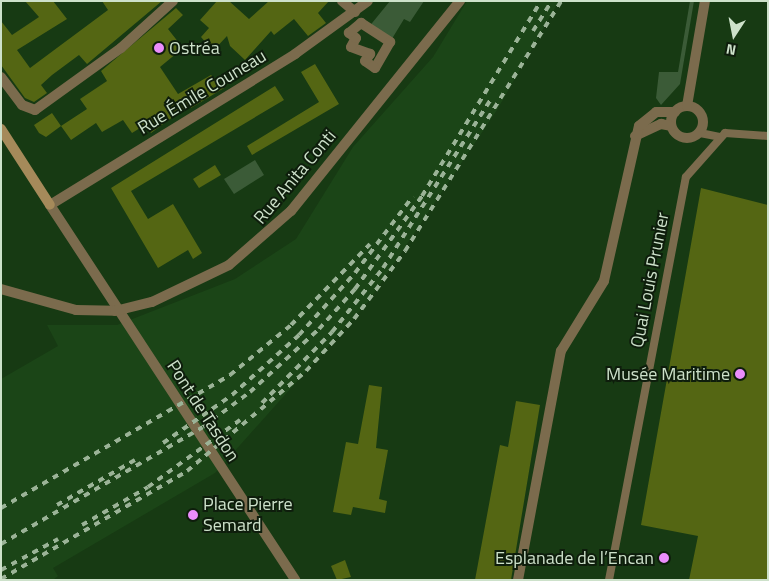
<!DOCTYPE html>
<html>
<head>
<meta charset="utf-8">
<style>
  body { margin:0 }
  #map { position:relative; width:769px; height:581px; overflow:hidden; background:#173a13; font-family:"Titillium Web",sans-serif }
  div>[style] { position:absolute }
  .built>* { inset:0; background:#1b4517 }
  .green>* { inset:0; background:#3b5b37 }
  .building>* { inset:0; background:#546613 }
  .service>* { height:8px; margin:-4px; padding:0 4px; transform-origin:4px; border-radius:4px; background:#7b6b4d }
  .pedestrian>* { height:10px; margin:-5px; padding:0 5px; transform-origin:5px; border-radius:5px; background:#7b6b4d }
  .minor>* { height:10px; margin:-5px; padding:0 5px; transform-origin:5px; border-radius:5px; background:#7b6b4d }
  .tertiary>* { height:10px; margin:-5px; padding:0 5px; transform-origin:5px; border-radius:5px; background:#7b6b4d }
  .tertiary>.ring { margin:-5px; padding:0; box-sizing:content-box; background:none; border:10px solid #7b6b4d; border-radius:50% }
  .secondary>* { height:10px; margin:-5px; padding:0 5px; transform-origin:5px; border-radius:5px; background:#a58a5a }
  .rail>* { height:4px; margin-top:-2px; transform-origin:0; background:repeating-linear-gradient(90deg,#9bb397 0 6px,transparent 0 12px) }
  .dots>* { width:14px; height:14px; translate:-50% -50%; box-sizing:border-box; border:2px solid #0e1d0c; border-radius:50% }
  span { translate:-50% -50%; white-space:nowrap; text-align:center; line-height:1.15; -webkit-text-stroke:4px #0e1d0c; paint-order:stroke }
  .poi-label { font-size:18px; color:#cde1ca }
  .left { translate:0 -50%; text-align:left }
  .right { translate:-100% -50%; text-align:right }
  .street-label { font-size:18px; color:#cde1ca }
  .frame { position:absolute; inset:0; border:2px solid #cde1ca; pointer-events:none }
  .north { position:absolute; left:709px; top:10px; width:50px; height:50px; -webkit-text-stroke:4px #0e1d0c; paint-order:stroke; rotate:191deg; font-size:14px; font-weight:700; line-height:20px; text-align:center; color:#cde1ca }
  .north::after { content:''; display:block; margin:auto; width:18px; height:22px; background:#cde1ca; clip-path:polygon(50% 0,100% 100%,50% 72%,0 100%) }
</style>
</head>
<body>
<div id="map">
  <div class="built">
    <i style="clip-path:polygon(467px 1px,559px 1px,497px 110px,368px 302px,215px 473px,53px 568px,58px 576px,53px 580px,1px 580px,1px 379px,58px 346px,47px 325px,117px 325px,235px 279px,296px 239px,353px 147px,433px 57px)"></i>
  </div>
  <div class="green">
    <i style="clip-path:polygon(390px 1px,424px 1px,410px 22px,404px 19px,390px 42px,368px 28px)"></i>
    <i style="clip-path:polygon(690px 1px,694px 1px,680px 84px,661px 105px,656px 98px,659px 72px,678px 72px)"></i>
    <i style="clip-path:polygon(255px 160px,264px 175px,234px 194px,224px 179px)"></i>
  </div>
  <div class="building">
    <i style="clip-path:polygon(25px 1px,53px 1px,67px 19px,17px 50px,30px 68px,108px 10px,102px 1px,162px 1px,87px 64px,79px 55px,52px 75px,41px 85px,47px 93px,34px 102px,25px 98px,1px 65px,1px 21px,12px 35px,39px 17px)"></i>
    <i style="clip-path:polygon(217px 1px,229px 1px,249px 19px,269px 1px,329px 1px,318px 13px,326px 23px,308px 36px,294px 19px,274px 35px,271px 31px,245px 60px,230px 46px,227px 36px,213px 51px,201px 37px,209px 28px,200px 20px)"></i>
    <i style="clip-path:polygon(176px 8px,183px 15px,168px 29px,183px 48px,160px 67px,178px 94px,211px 75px,224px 88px,191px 108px,189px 105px,151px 133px,145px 125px,132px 133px,123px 120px,102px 132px,96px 123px,71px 140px,61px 126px,46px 137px,39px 133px,34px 125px,52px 113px,61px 126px,87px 109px,80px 99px,107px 81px,101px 71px)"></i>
    <i style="clip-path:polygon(315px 64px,339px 104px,252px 155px,247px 146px,319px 102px,301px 72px)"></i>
    <i style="clip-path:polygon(275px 86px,284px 100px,131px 191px,148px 219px,173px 204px,202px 253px,193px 259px,188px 250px,158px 268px,111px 188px)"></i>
    <i style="clip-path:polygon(215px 165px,221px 175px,199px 188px,193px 179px)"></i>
    <i style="clip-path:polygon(701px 188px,768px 205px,768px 580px,689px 580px,698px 536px,641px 525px)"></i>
    <i style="clip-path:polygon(369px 385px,382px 387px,376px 448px,388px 450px,379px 499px,387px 501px,385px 513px,353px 507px,351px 515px,333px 512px,346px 442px,358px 444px)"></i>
    <i style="clip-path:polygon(516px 401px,540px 405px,511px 580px,475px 580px,500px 445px,508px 447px)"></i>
    <i style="clip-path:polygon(345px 560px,351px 577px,337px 580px,331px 566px)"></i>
  </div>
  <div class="service">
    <i style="left:700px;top:133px;width:20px;rotate:11deg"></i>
    <i style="left:609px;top:580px;width:410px;rotate:-79.2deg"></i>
    <i style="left:686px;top:177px;width:59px;rotate:-48.4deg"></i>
    <i style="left:725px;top:133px;width:43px;rotate:4deg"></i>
  </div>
  <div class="pedestrian">
    <i style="left:361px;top:23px;width:35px;rotate:33deg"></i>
    <i style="left:390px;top:42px;width:30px;rotate:120deg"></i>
    <i style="left:375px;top:68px;width:12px;rotate:-145deg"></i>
    <i style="left:365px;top:61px;width:9px;rotate:-54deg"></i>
    <i style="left:370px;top:54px;width:20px;rotate:-160deg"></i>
    <i style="left:351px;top:47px;width:10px;rotate:-61deg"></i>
    <i style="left:356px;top:38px;width:9px;rotate:-144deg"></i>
    <i style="left:349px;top:33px;width:16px;rotate:-40deg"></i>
  </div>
  <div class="minor">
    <i style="left:342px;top:1px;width:17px;rotate:40deg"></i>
    <i style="left:1px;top:77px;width:35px;rotate:53deg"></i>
    <i style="left:22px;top:105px;width:14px;rotate:21deg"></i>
    <i style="left:35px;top:110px;width:106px;rotate:-35.8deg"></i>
    <i style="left:121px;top:48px;width:70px;rotate:-42.1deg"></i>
    <i style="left:50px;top:205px;width:448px;rotate:56.8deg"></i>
    <i style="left:1px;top:289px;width:78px;rotate:15.6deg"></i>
    <i style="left:76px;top:310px;width:39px;rotate:1deg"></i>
    <i style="left:115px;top:311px;width:38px;rotate:-14deg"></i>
    <i style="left:152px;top:302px;width:85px;rotate:-25.7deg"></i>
    <i style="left:229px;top:265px;width:82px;rotate:-41.1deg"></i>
    <i style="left:291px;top:211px;width:270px;rotate:-51.2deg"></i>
  </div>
  <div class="tertiary">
    <i class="ring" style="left:671px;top:106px;width:22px;height:22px"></i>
    <i style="left:687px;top:106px;width:107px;rotate:-80.3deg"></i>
    <i style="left:635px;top:136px;width:29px;rotate:-25deg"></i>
    <i style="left:661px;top:124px;width:10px;rotate:11deg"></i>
    <i style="left:50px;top:205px;width:288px;rotate:-31.6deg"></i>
    <i style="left:295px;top:54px;width:90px;rotate:-36deg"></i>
    <i style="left:518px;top:580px;width:233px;rotate:-79.4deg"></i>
    <i style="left:561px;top:351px;width:82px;rotate:-58.4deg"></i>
    <i style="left:604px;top:281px;width:159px;rotate:-77.3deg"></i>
    <i style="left:639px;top:126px;width:22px;rotate:-39deg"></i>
    <i style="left:656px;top:112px;width:19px"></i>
  </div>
  <div class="secondary">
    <i style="left:1px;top:129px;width:90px;rotate:57.2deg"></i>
  </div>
  <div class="rail">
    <i style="left:533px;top:31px;width:36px;rotate:-58deg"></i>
    <i style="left:262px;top:403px;width:100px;rotate:-45.4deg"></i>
    <i style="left:332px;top:332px;width:82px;rotate:-51.4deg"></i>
    <i style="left:383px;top:268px;width:201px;rotate:-57.4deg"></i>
    <i style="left:163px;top:443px;width:84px;rotate:-34.8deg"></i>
    <i style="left:232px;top:395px;width:90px;rotate:-41.8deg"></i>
    <i style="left:299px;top:335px;width:84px;rotate:-47.9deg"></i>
    <i style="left:355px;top:273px;width:96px;rotate:-53deg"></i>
    <i style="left:57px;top:505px;width:90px;rotate:-30deg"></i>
    <i style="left:1px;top:508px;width:265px;rotate:-30.1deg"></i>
    <i style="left:230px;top:375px;width:79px;rotate:-39.3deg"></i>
    <i style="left:291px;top:325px;width:113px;rotate:-45.7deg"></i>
    <i style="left:82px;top:525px;width:76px;rotate:-29.9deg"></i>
    <i style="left:148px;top:487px;width:114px;rotate:-36.1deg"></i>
    <i style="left:1px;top:544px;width:233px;rotate:-30.1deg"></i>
    <i style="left:203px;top:427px;width:59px;rotate:-36.7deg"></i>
    <i style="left:250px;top:392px;width:93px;rotate:-42.4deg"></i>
    <i style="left:319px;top:329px;width:54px;rotate:-48deg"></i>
    <i style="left:355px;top:289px;width:115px;rotate:-54.2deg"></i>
    <i style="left:422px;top:196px;width:228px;rotate:-58.6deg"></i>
    <i style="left:1px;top:570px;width:65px;rotate:-28.5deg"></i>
    <i style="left:1px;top:579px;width:215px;rotate:-30.1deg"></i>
    <i style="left:187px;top:471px;width:155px;rotate:-40deg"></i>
    <i style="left:306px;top:371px;width:71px;rotate:-47.3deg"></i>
    <i style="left:354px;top:319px;width:85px;rotate:-53.1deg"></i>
    <i style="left:405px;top:251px;width:295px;rotate:-58deg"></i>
  </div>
  <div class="dots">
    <i style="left:159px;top:48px;background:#eb8dfb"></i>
    <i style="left:740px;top:374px;background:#eb8dfb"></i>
    <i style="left:193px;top:515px;background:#eb8dfb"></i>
    <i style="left:664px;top:558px;background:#eb8dfb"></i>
  </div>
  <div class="poi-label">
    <span class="left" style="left:169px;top:48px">Ostréa</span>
    <span class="right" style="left:730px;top:374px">Musée Maritime</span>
    <span class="left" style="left:203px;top:515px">Place Pierre<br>Semard</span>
    <span class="right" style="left:654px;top:558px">Esplanade de l’Encan</span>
  </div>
  <div class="street-label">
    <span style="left:202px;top:92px;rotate:-31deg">Rue Émile Couneau</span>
    <span style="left:295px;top:177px;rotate:-50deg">Rue Anita Conti</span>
    <span style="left:650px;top:280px;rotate:-79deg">Quai Louis Prunier</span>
    <span style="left:203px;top:411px;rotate:57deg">Pont de Tasdon</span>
  </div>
  <div class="frame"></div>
  <div class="north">N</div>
</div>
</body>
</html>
